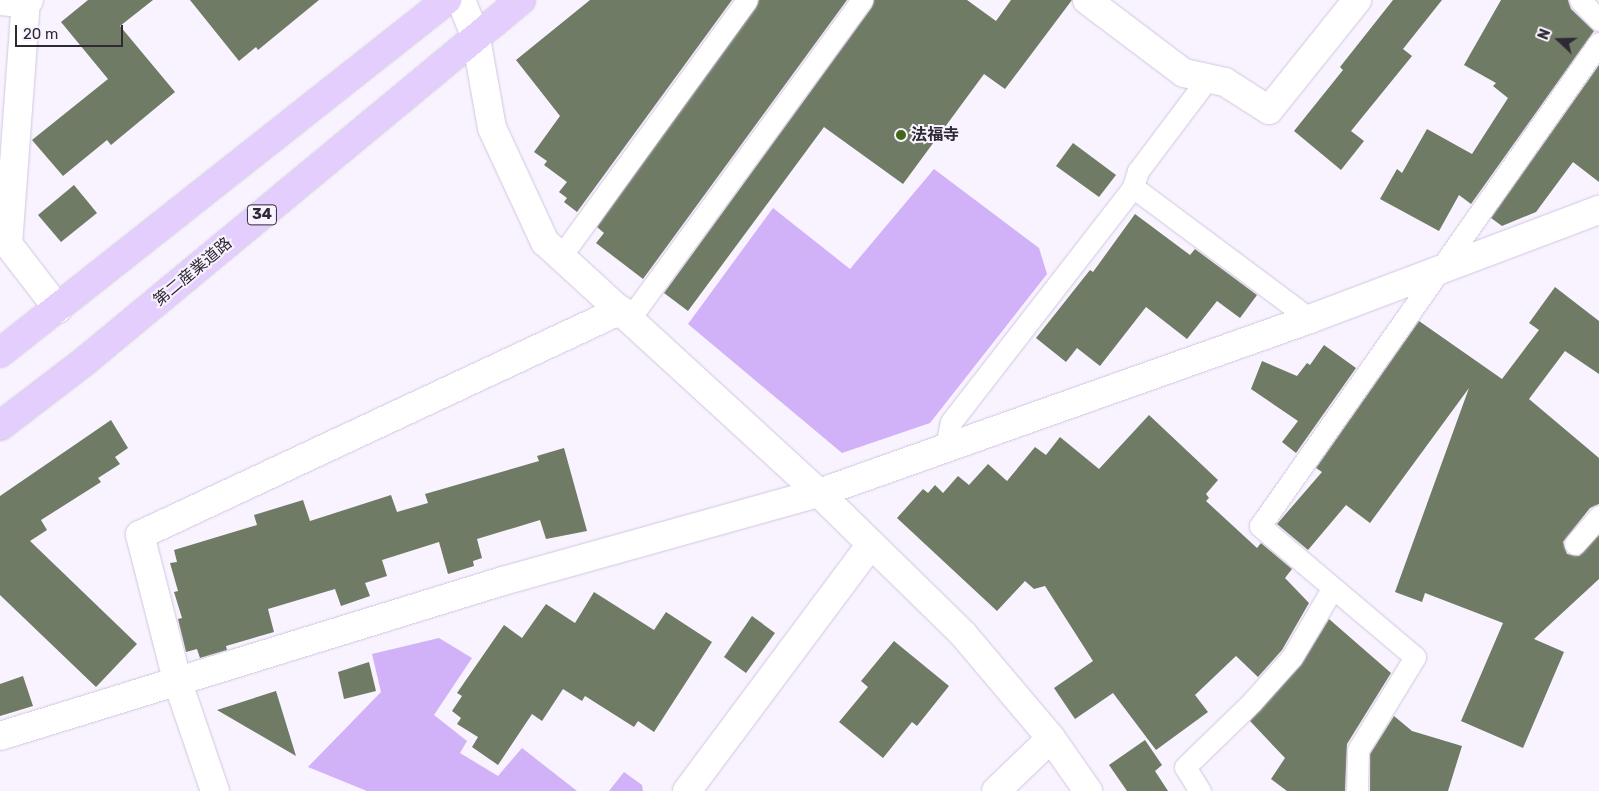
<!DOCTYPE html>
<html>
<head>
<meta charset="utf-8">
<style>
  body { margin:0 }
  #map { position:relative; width:1599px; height:791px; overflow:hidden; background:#f8f3fe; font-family:Rubik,"Noto Sans JP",sans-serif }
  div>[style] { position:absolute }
  .green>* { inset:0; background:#d1b1f7 }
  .building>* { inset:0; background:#6f7b64 }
  .roads { filter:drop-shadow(0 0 1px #d1c6e0) drop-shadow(0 0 1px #d1c6e0) }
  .service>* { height:21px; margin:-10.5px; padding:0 10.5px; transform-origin:10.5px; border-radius:10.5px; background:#fff }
  .minor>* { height:28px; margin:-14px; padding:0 14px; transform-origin:14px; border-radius:14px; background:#fff }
  .tertiary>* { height:28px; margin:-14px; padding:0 14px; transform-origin:14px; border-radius:14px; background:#fff }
  .primary>* { height:28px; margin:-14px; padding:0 14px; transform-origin:14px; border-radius:14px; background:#e4cefd }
  .dots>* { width:14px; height:14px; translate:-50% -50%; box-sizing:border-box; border:2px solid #f8f3fe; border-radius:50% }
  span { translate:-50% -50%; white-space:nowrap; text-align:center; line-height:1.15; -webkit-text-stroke:4px #f8f3fe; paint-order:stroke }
  .shield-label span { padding:1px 4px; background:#f8f3fe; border:1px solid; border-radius:4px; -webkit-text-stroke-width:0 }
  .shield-label { font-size:15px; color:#2e2933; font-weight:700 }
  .poi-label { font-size:16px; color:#2e2933; font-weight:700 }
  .left { translate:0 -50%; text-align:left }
  .street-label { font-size:16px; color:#2e2933 }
  .north { position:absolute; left:1534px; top:15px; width:50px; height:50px; -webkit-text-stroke:4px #f8f3fe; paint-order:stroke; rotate:291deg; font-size:14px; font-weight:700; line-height:20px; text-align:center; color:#2e2933 }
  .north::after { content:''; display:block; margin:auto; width:18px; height:22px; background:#2e2933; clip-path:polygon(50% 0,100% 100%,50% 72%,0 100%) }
  .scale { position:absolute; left:15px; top:25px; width:108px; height:22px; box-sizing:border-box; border:2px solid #2e2933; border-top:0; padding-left:6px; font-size:15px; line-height:18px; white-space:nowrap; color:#2e2933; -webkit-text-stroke:4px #f8f3fe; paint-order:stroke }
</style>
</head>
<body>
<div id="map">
  <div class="green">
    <i style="clip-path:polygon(934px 169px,1039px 248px,1047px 274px,930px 423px,842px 453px,688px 324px,773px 208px,850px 269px)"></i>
    <i style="clip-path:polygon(439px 638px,472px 658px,434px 715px,467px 741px,460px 753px,498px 776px,522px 748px,577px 791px,367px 791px,308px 767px,381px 692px,372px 654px)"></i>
    <i style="clip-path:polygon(624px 772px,642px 785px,643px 791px,609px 791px)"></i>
  </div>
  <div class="building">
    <i style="clip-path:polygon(88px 0,153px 0,120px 26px,175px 92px,111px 145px,107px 140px,63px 176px,32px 140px,108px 79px,61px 22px)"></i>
    <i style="clip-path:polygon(190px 0,319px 0,258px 50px,256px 47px,239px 61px)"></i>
    <i style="clip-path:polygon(590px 0,732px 0,577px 212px,564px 202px,567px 198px,559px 192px,567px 182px,544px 165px,547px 161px,534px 152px,560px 116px,516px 60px)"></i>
    <i style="clip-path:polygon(759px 0,847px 0,643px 279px,596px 243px,604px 233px,597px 227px)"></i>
    <i style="clip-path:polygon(874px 0,967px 0,996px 21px,1011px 0,1072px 0,1005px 89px,984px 74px,903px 184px,824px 127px,688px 311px,664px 293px,872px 7px)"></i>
    <i style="clip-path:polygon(1393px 0,1442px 0,1403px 49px,1412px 56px,1351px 131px,1364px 141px,1341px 170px,1294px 131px,1343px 70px,1340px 67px)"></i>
    <i style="clip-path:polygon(1501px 0,1568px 0,1571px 9px,1594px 31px,1471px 204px,1459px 195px,1439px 231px,1380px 199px,1397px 169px,1402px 173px,1427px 129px,1472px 154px,1508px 98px,1493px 86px,1496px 83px,1464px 65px)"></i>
    <i style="clip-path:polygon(1599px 65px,1599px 182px,1573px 162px,1536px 212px,1502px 226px,1491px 218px)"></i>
    <i style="clip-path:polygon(1073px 143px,1116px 175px,1099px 197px,1056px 166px)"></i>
    <i style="clip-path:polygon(74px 185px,97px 213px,61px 242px,38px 215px)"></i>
    <i style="clip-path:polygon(1135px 214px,1190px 255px,1195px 249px,1257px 295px,1240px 318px,1217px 301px,1187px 339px,1146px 307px,1100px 366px,1077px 348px,1066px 362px,1036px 338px,1090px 270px,1093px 272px)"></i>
    <i style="clip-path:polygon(1555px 287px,1599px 321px,1599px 374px,1565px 351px,1529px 399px,1599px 458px,1599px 504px,1590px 508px,1563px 542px,1567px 554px,1579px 556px,1599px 535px,1599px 579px,1534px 639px,1564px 652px,1523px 748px,1461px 721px,1503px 623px,1425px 593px,1422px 602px,1395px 592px,1469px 388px,1370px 523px,1346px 505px,1308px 550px,1277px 524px,1322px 472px,1316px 468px,1419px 321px,1502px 379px,1539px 330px,1529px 323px)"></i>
    <i style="clip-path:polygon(1324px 345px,1356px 368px,1296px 453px,1282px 442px,1298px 421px,1251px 389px,1262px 361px,1297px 376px,1307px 363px,1310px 365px)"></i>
    <i style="clip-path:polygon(1149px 415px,1218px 480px,1206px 494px,1209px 498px,1206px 501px,1257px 548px,1261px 543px,1292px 569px,1285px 578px,1309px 603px,1282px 650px,1258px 677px,1236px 656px,1195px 695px,1208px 712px,1156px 750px,1113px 693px,1075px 719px,1054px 688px,1093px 661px,1045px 586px,1034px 589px,1025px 581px,997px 611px,897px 518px,923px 489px,928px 493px,935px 485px,943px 493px,958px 476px,969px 485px,988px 464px,1007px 481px,1035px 447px,1046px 455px,1060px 437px,1099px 469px)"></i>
    <i style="clip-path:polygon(111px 420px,128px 448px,115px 457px,120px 464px,98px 478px,101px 482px,41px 520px,47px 530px,30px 541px,137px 644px,96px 687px,0 595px,0 496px)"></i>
    <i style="clip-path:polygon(564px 448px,587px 531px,546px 539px,540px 520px,477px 539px,482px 558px,473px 561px,474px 566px,448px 574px,439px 542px,382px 560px,387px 576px,365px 583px,370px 596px,341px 606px,335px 589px,268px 609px,274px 632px,226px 646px,227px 650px,200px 658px,197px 649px,186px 652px,178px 619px,182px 618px,174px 592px,178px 591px,170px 563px,177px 562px,174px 550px,257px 525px,254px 515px,303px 500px,310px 521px,391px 495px,397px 512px,428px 503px,425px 494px,539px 461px,537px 456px)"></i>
    <i style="clip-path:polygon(594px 592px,654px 630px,666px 612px,712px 642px,654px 732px,638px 721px,634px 727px,585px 696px,582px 701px,563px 689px,542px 721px,532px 714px,498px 765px,472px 747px,478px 737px,457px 724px,461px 718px,452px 711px,462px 696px,457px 693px,504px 625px,522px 638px,546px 604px,575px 623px)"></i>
    <i style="clip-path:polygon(752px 616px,775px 633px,746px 673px,724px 657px)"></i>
    <i style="clip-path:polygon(1329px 619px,1391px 673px,1347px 744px,1345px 791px,1287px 791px,1271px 779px,1285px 758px,1250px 721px,1301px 665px)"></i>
    <i style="clip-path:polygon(894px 641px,949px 686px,917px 726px,912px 722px,883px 758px,839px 722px,868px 687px,861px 681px)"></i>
    <i style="clip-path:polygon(369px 662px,376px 691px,344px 699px,338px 672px)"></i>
    <i style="clip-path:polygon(23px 676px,33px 706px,0 716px,0 684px)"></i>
    <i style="clip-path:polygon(276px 691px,296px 756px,217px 710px)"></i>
    <i style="clip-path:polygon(1394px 716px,1412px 731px,1462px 746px,1448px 791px,1370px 791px,1370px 754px)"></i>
    <i style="clip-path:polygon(1145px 740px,1162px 765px,1155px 771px,1168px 791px,1127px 791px,1109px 765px)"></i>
  </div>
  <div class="roads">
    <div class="service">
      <i style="left:1580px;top:0;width:28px;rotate:46deg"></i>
      <i style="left:1133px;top:187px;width:221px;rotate:36.7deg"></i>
      <i style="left:561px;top:256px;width:316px;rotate:-54deg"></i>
      <i style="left:630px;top:318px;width:394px;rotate:-53.9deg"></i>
      <i style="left:946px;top:447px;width:25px;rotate:-79deg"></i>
      <i style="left:951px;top:422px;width:297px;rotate:-52.2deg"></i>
      <i style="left:1133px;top:187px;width:17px;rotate:-73deg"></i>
      <i style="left:1138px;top:171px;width:116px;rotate:-53deg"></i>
      <i style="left:1575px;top:544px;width:37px;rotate:-49deg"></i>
      <i style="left:1200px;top:791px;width:28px;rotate:-122deg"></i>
      <i style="left:1185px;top:767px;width:93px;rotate:-44.1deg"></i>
      <i style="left:1252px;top:702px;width:60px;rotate:-48.4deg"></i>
      <i style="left:1292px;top:657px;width:79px;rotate:-59.5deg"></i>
      <i style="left:1357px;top:791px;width:41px;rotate:-88.6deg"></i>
      <i style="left:1358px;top:750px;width:109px;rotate:-58.5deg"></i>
      <i style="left:1415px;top:657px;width:203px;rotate:-139.8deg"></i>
      <i style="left:1260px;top:526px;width:590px;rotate:-54.94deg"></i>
    </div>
    <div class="minor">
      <i style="left:26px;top:0;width:245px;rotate:94.2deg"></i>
      <i style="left:8px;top:244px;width:82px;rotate:52.4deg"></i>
      <i style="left:461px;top:0;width:41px;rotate:68.5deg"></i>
      <i style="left:476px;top:38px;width:91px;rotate:79.9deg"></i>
      <i style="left:492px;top:128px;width:126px;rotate:65.1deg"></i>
      <i style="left:545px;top:242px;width:372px;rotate:42.5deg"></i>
      <i style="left:819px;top:493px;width:202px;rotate:44.4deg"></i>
      <i style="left:963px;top:634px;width:136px;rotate:49.8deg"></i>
      <i style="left:1051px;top:738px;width:65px;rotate:55.1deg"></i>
      <i style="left:1087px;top:0;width:121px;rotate:37deg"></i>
      <i style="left:1184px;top:73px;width:42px;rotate:12.4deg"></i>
      <i style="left:1225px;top:82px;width:52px;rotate:32.5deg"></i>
      <i style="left:1269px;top:110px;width:141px;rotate:-51.3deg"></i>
      <i style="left:0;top:1px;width:25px;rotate:5deg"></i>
      <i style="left:25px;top:3px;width:5px;rotate:-37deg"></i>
      <i style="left:215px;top:791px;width:117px;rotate:-108.9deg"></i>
      <i style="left:177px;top:680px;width:150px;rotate:-104.3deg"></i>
      <i style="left:140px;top:535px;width:531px;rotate:-25.07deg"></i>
      <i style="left:687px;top:791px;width:308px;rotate:-53.3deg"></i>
      <i style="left:996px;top:791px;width:76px;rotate:-43.9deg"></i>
    </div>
    <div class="tertiary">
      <i style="left:0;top:736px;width:526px;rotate:-17.13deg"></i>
      <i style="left:503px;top:581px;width:328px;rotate:-15.6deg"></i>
      <i style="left:819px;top:493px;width:521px;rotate:-19.51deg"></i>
      <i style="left:1310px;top:319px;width:309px;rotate:-20.7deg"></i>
    </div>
    <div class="primary">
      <i style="left:0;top:353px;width:570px;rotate:-38.3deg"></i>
      <i style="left:0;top:426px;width:107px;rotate:-37.4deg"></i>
      <i style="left:85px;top:361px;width:566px;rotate:-39.62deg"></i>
    </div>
  </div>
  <div class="dots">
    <i style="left:901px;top:135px;background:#43651c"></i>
  </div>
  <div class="shield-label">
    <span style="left:262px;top:215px">34</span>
  </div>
  <div class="poi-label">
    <span class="left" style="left:911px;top:135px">法福寺</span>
  </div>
  <div class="street-label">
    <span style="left:193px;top:272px;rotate:-40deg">第二産業道路</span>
  </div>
  <div class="north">N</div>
  <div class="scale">20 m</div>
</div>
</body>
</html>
